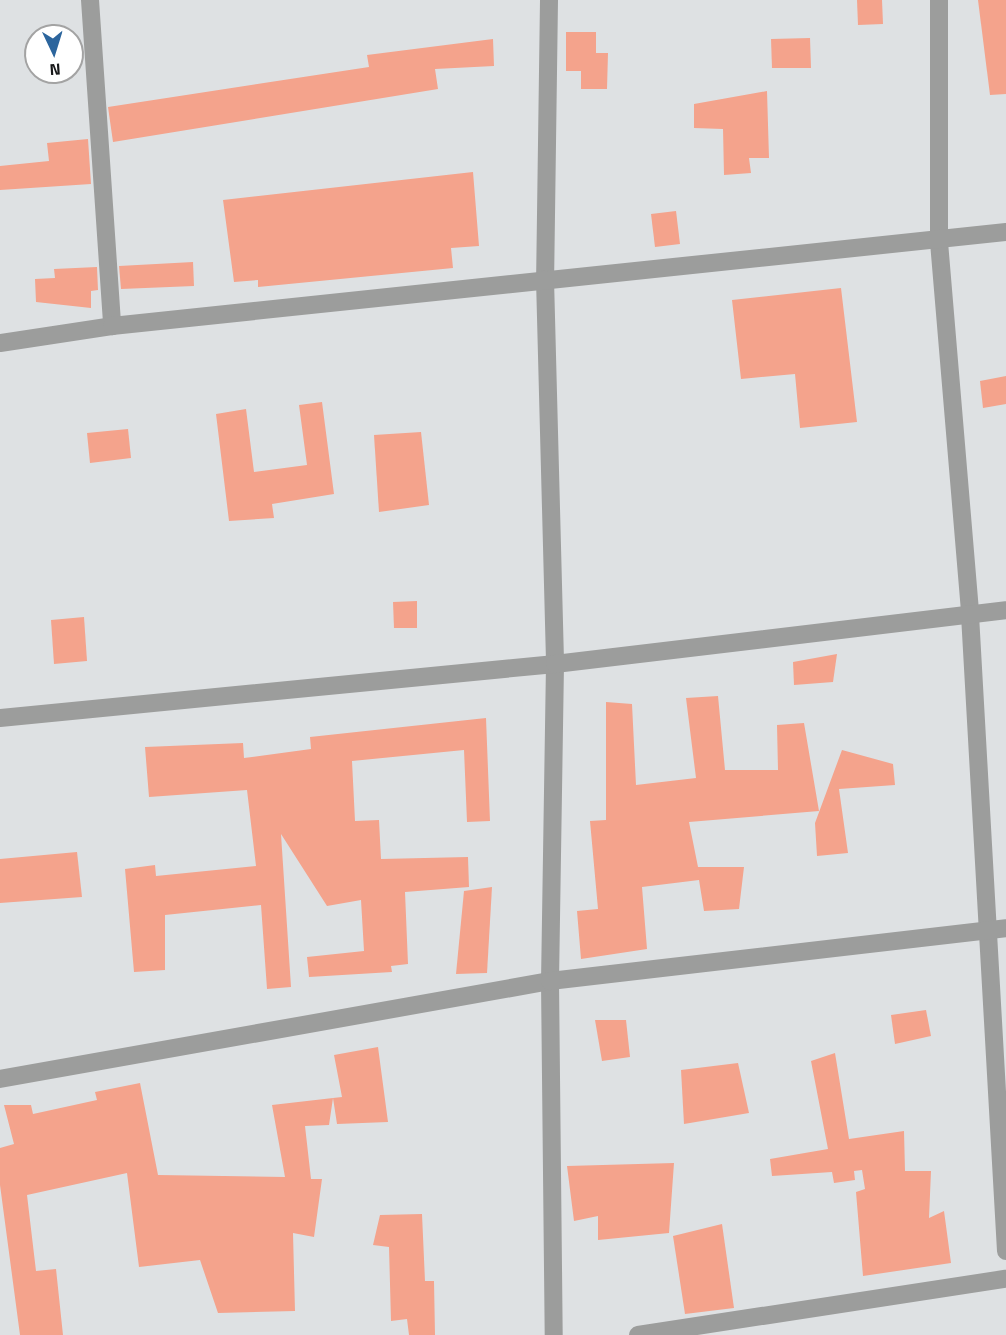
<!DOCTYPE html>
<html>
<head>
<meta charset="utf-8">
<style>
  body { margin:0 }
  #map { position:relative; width:1006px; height:1335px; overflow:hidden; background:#dee1e3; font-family:"Titillium Web",sans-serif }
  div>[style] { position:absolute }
  .building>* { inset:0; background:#f4a38c }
  .minor>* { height:18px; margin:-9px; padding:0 9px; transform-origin:9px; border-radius:9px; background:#9c9d9c }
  span { translate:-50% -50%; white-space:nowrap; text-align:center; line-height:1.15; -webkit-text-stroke:4.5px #fff; paint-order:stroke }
  .north { position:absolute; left:24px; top:24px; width:60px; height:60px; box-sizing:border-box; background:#fff; border:2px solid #a3a3a3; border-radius:50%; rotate:176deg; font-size:16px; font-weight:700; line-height:24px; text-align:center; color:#18191a }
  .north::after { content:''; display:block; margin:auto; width:21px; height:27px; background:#2c659d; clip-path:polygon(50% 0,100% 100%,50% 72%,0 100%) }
</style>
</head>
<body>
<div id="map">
  <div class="building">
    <i style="clip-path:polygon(857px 0,882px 0,883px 24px,858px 25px)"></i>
    <i style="clip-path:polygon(978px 0,1006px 0,1006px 94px,990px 95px)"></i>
    <i style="clip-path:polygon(566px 32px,596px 32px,596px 53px,608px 53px,607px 89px,581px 89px,581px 71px,566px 71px)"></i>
    <i style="clip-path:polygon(810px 38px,811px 68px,772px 68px,771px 39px)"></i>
    <i style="clip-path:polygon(493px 39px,494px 66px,435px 69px,438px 89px,113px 142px,108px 107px,369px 67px,367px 55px)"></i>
    <i style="clip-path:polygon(767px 91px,769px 158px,749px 158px,751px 173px,724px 175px,723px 129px,694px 128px,694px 104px)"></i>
    <i style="clip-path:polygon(88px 139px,91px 184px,0 190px,0 166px,49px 161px,47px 143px)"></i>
    <i style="clip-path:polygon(473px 172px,479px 246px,451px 248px,453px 268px,258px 287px,258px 280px,234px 282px,223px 200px)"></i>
    <i style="clip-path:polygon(676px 211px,680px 244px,655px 247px,651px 214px)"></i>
    <i style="clip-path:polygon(193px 262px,194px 286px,121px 289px,119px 266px)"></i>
    <i style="clip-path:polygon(97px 267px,98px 290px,91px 291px,91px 308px,36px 302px,35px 279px,55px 278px,54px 269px)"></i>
    <i style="clip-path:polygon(841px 288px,857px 422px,800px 428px,795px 374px,741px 379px,732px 300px)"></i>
    <i style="clip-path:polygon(1006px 376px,1006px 404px,983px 408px,980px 381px)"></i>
    <i style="clip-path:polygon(322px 402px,334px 494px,272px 504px,274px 518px,229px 521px,216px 414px,246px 409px,254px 472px,307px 465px,299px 405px)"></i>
    <i style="clip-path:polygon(128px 429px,131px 458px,90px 463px,87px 433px)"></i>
    <i style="clip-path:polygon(421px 432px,429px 505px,379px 512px,374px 435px)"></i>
    <i style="clip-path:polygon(417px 601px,417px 628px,394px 628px,393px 602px)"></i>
    <i style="clip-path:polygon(84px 617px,87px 661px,54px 664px,51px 620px)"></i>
    <i style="clip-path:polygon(837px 654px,833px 682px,794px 685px,793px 662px)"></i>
    <i style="clip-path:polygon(718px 696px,725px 770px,778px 770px,777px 725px,804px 723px,819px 811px,689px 822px,698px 867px,744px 867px,739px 909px,704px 911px,699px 880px,642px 887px,647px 949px,581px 959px,577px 911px,598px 909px,590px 821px,606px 820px,606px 702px,632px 704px,636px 785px,696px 778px,686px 698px)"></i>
    <i style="clip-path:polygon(486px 718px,490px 821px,467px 822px,464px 750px,352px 761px,355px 821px,379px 820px,381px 859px,468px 857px,469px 887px,405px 892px,408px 964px,391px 966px,392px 972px,309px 977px,307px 957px,364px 951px,361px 900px,327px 906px,281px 834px,291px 987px,267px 989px,261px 905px,165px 915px,165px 970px,134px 972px,125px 869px,155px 865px,156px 876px,256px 866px,247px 790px,149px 797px,145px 747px,243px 743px,244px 758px,311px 749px,310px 737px)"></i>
    <i style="clip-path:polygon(842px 750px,893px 764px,895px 785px,839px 789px,848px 853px,817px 856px,815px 823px)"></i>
    <i style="clip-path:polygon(77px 852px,82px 897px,0 903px,0 859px)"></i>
    <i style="clip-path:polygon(492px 887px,487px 973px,456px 974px,464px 891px)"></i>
    <i style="clip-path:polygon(926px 1010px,931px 1036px,895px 1044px,891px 1015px)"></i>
    <i style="clip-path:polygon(595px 1020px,626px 1020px,630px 1057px,602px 1061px)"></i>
    <i style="clip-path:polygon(378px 1047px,388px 1122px,337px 1124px,333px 1098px,342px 1097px,334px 1055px)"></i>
    <i style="clip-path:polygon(835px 1053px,849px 1139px,904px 1131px,905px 1171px,931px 1171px,929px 1218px,944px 1211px,951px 1263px,863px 1276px,856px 1192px,865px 1189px,862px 1170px,854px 1171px,855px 1180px,834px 1183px,832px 1172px,772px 1176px,770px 1159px,828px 1149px,811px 1061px)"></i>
    <i style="clip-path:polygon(738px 1063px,749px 1113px,684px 1124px,681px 1070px)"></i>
    <i style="clip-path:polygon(140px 1083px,158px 1175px,285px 1177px,272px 1105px,333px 1098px,329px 1125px,305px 1126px,311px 1179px,322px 1179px,314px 1237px,293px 1233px,295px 1311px,218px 1313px,200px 1260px,139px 1267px,127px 1173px,27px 1195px,36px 1271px,56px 1269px,63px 1335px,20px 1335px,0 1185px,0 1148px,14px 1144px,4px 1105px,31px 1105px,33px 1114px,97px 1100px,95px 1092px)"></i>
    <i style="clip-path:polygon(674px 1163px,669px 1233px,598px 1240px,598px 1216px,574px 1221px,567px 1166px)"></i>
    <i style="clip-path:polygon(422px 1214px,425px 1281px,434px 1281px,435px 1335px,409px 1335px,407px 1319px,391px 1321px,389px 1247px,373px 1245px,380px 1215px)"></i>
    <i style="clip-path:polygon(722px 1224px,734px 1308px,685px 1314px,673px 1236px)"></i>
  </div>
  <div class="minor">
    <i style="left:90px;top:0;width:327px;rotate:86.1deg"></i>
    <i style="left:549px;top:0;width:279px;rotate:90.8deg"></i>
    <i style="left:545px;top:279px;width:385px;rotate:88.5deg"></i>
    <i style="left:555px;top:664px;width:317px;rotate:90.9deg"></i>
    <i style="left:550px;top:981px;width:354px;rotate:89.4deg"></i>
    <i style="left:939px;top:0;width:242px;rotate:90deg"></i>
    <i style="left:939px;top:242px;width:374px;rotate:85.2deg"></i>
    <i style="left:970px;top:615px;width:637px;rotate:86.76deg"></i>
    <i style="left:0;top:343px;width:113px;rotate:-8.6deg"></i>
    <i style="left:112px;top:326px;width:899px;rotate:-6deg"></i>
    <i style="left:0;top:718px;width:558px;rotate:-5.56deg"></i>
    <i style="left:555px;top:664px;width:454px;rotate:-6.8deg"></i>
    <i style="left:0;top:1079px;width:559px;rotate:-10.1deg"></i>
    <i style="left:550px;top:981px;width:459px;rotate:-6.6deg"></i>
    <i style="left:638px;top:1335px;width:372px;rotate:-8.7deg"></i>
  </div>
  <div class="north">N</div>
</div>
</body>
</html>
